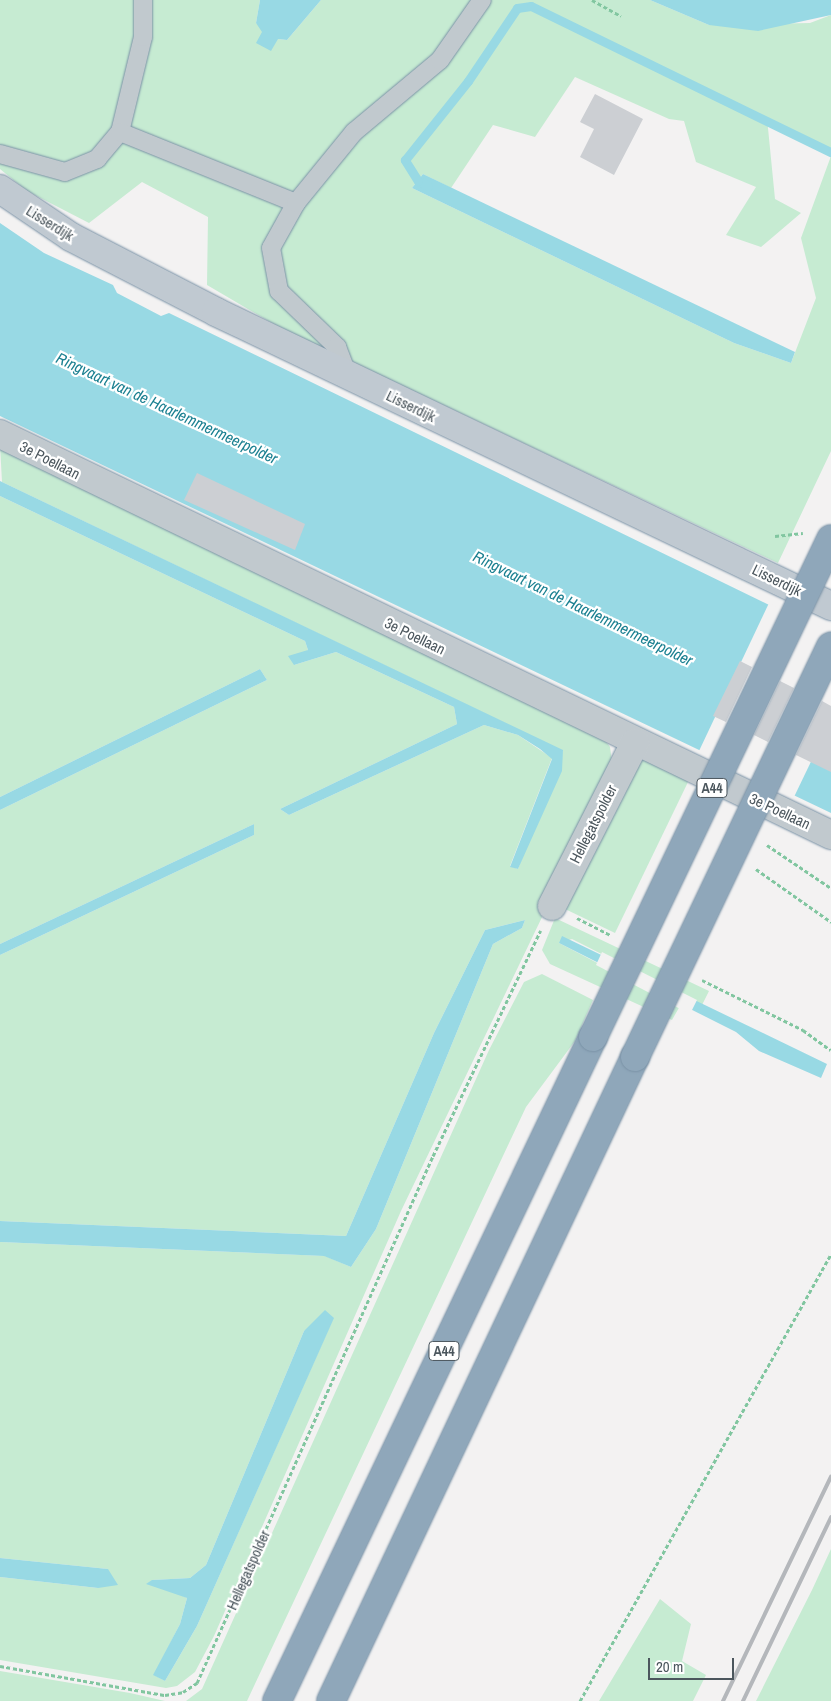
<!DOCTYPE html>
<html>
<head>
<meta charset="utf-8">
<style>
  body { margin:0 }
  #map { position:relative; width:831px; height:1701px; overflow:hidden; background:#f3f2f2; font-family:"Archivo Narrow",sans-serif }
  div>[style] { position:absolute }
  .green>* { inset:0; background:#c6ebd2 }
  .water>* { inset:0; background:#98d9e4 }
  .pier>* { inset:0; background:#f3f2f2 }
  .stream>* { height:9px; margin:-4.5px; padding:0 4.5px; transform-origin:4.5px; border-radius:4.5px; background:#98d9e4 }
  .building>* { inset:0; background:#cccfd3 }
  .path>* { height:3px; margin-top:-1.5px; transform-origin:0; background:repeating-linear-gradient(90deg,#81c6a0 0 4px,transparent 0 6.5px) }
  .roads { filter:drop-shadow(0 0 1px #7a92a6) drop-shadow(0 0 1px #7a92a6) }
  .lane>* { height:18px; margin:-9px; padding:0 9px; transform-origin:9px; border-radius:9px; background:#c1c9ce }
  .street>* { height:28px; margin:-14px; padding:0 14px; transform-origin:14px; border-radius:14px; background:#c1c9ce }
  .secondary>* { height:28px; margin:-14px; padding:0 14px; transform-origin:14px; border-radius:14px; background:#c0c9d1 }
  .highway>* { height:28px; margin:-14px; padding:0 14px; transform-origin:14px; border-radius:14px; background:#8fa7ba }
  .rail>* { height:4px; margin:-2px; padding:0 2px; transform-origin:2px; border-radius:2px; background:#b4b7bb }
  .path-bridge>* { height:3px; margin-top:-1.5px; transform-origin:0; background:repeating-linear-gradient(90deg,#81c6a0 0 4px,transparent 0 6.5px) }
  .bridges { filter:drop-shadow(0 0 1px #7a92a6) drop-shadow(0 0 1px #7a92a6) }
  .highway-bridge>* { height:28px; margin:-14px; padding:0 14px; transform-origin:14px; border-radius:14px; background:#8fa7ba }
  span { translate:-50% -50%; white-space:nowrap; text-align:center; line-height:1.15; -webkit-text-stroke:4.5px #fff; paint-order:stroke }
  .shield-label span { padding:1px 4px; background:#fff; border:1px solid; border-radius:4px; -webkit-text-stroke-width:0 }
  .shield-label { font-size:14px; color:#4b565d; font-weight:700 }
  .street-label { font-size:15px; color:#4b565d }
  .water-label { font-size:16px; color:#1b8091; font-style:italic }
  .scale { position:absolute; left:648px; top:1658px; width:86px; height:22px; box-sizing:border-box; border:2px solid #4b565d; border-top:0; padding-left:6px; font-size:15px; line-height:18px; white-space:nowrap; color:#4b565d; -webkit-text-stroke:4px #fff; paint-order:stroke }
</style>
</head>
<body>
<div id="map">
  <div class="green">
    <i style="clip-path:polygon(0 0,260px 0,256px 23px,278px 39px,287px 40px,321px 0,650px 0,709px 25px,810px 23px,831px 15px,831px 149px,767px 118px,775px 199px,801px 213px,761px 247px,726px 235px,756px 187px,696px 162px,684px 121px,669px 119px,575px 77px,535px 137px,493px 125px,451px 188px,423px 174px,412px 188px,734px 343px,791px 363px,816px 298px,801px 238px,831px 156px,831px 451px,778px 563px,284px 330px,207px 285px,208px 217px,142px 182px,89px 223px,27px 191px,0 169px)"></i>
    <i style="clip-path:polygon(evenodd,0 445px,605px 740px,610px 747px,612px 762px,603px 790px,401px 1211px,214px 1636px,195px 1672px,177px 1686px,166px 1688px,0 1660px,0 1577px,98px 1588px,108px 1569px,0 1558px,0 1242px,325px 1256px,351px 1267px,376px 1229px,493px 944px,522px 928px,525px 920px,485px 930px,434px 1033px,346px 1236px,0 1221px,0 955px,254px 835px,254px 824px,0 944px,0 810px,267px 680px,260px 669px,0 797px,0 496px,305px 641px,308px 650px,294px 665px,336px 652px,454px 707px,457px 724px,280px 809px,289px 815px,484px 725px,518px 735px,552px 758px,510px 866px,518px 869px,563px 751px,2px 482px,0 445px,333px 1319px,197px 1626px,165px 1681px,154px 1675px,180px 1624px,187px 1598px,152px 1580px,190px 1578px,206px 1565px,304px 1331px,333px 1319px)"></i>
    <i style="clip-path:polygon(644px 758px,689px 780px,615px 933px,565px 909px,634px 763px)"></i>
    <i style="clip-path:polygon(555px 918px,709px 991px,702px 1005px,572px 939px,559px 943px,680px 1006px,672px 1020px,550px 964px,542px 950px)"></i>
    <i style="clip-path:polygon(542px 974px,593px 1000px,575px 1041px,526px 1107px,247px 1701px,186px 1701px,202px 1689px,489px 1050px,524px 982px)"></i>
    <i style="clip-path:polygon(831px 1549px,831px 1701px,756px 1701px,812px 1590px)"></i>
    <i style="clip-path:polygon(660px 1599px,691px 1624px,682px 1661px,706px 1675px,693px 1701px,599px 1701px)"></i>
    <i style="clip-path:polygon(0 1671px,130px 1693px,165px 1701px,0 1701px)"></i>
  </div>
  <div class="water">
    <i style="clip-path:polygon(260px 0,321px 0,287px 40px,278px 39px,271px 51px,256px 43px,262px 32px,256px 23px)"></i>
    <i style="clip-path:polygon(650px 0,831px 0,831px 15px,758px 31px,709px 25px)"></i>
    <i style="clip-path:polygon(423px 174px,795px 352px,791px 363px,734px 343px,412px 188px)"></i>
    <i style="clip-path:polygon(0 223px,44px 253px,113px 285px,117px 293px,161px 316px,169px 313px,831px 635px,831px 813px,0 416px)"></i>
    <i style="clip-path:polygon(0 481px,563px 750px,562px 771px,518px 869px,510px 867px,552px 759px,540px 749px,518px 735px,484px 725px,289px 815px,280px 809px,457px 724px,454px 707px,336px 652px,294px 665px,288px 656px,308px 650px,305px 641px,0 496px)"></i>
    <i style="clip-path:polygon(260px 669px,267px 680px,0 810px,0 797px)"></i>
    <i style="clip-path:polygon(254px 824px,254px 835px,0 955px,0 944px)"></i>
    <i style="clip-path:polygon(525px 920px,522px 928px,493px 944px,376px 1229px,351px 1267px,324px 1256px,0 1242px,0 1221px,346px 1236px,434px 1033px,485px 930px)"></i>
    <i style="clip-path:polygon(562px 936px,827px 1064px,821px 1078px,759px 1051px,736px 1032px,559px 943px)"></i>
    <i style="clip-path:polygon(325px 1310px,334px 1318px,197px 1626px,165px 1681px,153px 1675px,180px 1624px,187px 1598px,146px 1584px,152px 1580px,190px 1578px,206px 1565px,304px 1331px)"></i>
    <i style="clip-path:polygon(0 1558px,108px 1569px,118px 1585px,98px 1588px,0 1577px)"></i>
  </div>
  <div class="pier">
    <i style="clip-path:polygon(769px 603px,831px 632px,831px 720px,794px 797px,699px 751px)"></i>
    <i style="clip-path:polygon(602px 952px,697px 1000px,690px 1014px,596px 965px)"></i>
  </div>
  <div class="stream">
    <i style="left:428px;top:186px;width:11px;rotate:-153deg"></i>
    <i style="left:418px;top:181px;width:25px;rotate:-122deg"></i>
    <i style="left:405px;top:160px;width:101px;rotate:-51.4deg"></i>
    <i style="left:468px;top:81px;width:88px;rotate:-56.1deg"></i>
    <i style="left:517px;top:8px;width:14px;rotate:-8deg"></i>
    <i style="left:531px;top:6px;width:334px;rotate:26deg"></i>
  </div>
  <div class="building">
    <i style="clip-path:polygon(595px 94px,643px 119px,614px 175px,580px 157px,594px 129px,580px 122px)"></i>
    <i style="clip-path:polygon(197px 473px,305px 524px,295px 550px,184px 500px)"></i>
    <i style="clip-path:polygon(740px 661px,752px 667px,726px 722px,713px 716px)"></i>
    <i style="clip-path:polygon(780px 681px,794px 688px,768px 742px,754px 735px)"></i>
    <i style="clip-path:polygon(822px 701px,831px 706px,831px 772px,796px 755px)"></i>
  </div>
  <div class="path">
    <i style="left:592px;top:0;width:33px;rotate:29deg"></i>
    <i style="left:775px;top:536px;width:28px;rotate:-6deg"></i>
    <i style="left:767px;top:845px;width:77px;rotate:33.9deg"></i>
    <i style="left:577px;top:918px;width:38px;rotate:27deg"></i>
    <i style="left:702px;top:980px;width:113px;rotate:26.3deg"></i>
    <i style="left:803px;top:1030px;width:34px;rotate:36deg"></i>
    <i style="left:0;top:1666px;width:168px;rotate:10deg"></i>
    <i style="left:165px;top:1695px;width:18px;rotate:-9deg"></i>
    <i style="left:183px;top:1692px;width:17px;rotate:-33deg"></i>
    <i style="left:197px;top:1683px;width:577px;rotate:-65.88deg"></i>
    <i style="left:433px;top:1156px;width:250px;rotate:-64.5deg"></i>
    <i style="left:580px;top:1701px;width:513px;rotate:-60.68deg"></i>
  </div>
  <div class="roads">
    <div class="lane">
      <i style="left:120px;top:132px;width:98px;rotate:-76.4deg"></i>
      <i style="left:143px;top:37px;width:37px;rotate:-90deg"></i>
      <i style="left:0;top:154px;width:67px;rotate:15.5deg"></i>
      <i style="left:65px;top:172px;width:35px;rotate:-22deg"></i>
      <i style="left:97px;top:159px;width:35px;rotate:-50deg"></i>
      <i style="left:120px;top:132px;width:190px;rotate:22deg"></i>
      <i style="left:296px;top:203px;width:51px;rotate:119.1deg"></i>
      <i style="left:271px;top:248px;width:44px;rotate:79.5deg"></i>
      <i style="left:279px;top:291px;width:81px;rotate:44deg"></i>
      <i style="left:337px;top:347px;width:31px;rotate:69deg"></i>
      <i style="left:296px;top:203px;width:92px;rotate:-50.8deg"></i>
      <i style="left:354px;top:132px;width:112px;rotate:-39.9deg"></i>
      <i style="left:440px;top:60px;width:73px;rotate:-55deg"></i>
    </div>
    <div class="street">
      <i style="left:0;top:434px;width:923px;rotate:25.76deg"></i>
      <i style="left:552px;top:906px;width:183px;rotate:-63deg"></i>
    </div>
    <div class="secondary">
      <i style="left:0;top:189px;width:86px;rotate:34.1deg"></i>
      <i style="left:71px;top:237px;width:163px;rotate:27.3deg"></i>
      <i style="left:216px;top:312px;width:682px;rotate:25.55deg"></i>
    </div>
    <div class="highway">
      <i style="left:277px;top:1701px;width:735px;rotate:-64.55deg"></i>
      <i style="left:331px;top:1701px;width:712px;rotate:-64.73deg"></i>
    </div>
  </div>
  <div class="rail">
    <i style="left:723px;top:1701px;width:249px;rotate:-64.3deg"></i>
    <i style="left:743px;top:1701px;width:204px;rotate:-64.4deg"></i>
  </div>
  <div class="path-bridge">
    <i style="left:756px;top:869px;width:92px;rotate:35.2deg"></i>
  </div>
  <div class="bridges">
    <div class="highway-bridge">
      <i style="left:593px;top:1037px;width:552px;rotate:-64.46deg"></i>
      <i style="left:635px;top:1057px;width:455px;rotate:-64.5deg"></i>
    </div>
  </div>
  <div class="shield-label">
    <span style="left:712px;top:788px">A44</span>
    <span style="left:444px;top:1351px">A44</span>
  </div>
  <div class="street-label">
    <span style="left:50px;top:223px;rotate:32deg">Lisserdijk</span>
    <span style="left:411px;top:406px;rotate:26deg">Lisserdijk</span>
    <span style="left:50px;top:460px;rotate:27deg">3e Poellaan</span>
    <span style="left:777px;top:580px;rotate:26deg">Lisserdijk</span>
    <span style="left:415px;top:636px;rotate:26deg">3e Poellaan</span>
    <span style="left:780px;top:811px;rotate:25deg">3e Poellaan</span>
    <span style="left:593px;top:824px;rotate:-63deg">Hellegatspolder</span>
    <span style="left:248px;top:1570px;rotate:-66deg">Hellegatspolder</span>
  </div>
  <div class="water-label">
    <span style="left:167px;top:408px;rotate:25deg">Ringvaart van de Haarlemmermeerpolder</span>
    <span style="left:583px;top:608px;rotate:26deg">Ringvaart van de Haarlemmermeerpolder</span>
  </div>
  <div class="scale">20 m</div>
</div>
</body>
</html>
